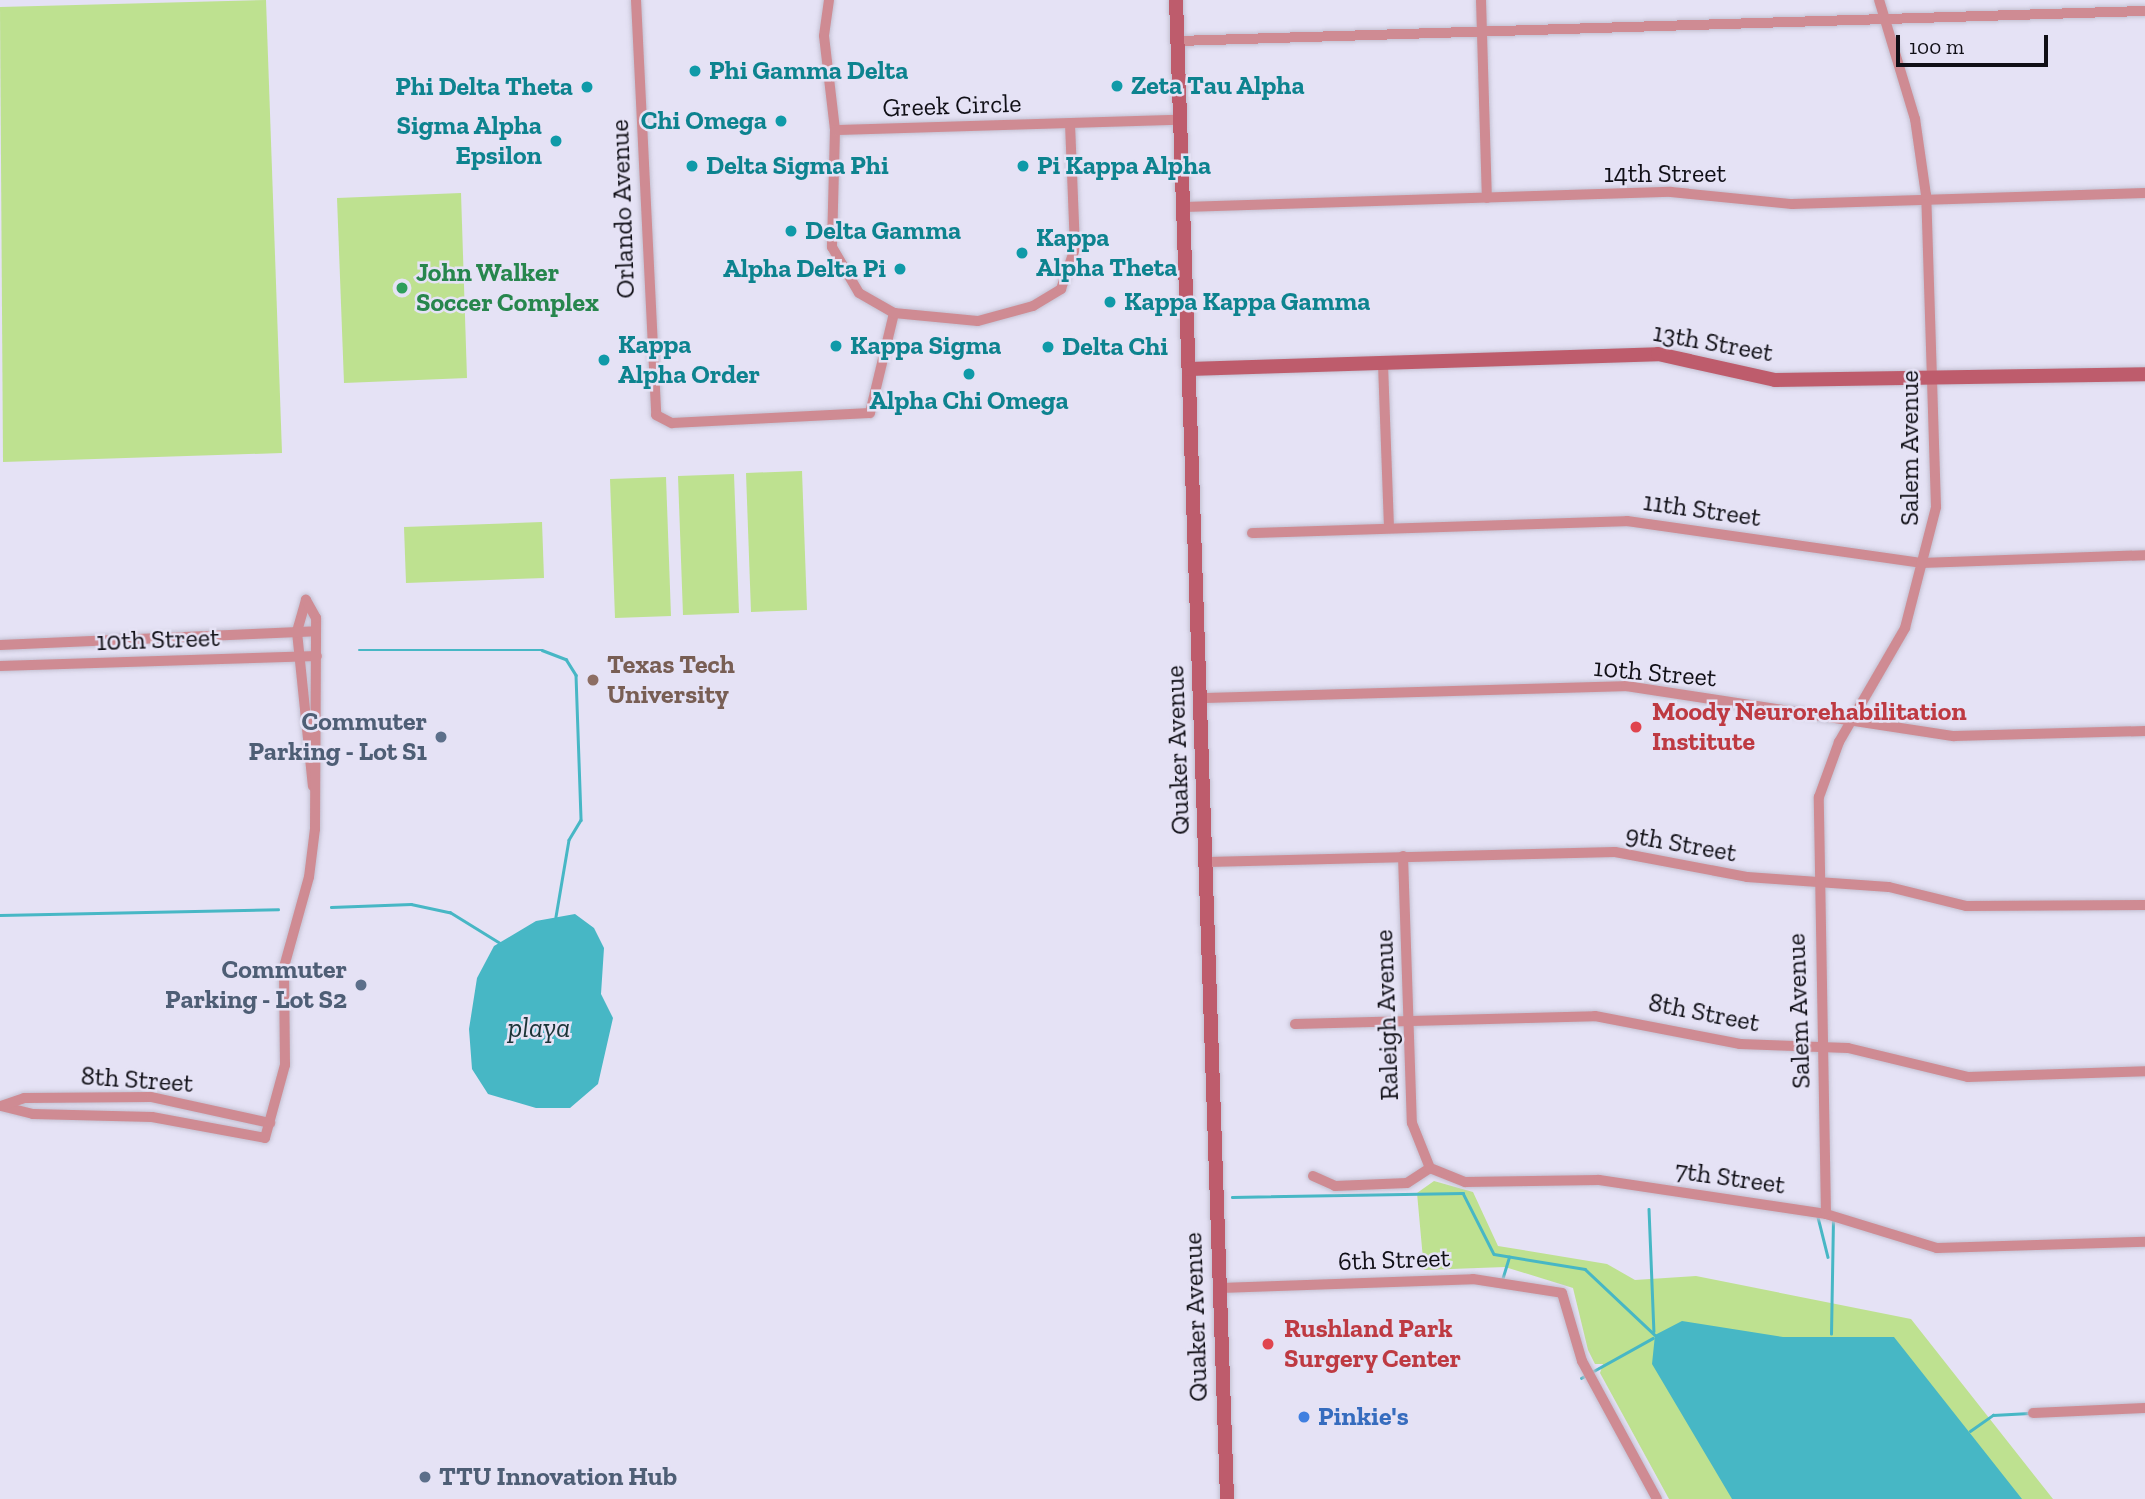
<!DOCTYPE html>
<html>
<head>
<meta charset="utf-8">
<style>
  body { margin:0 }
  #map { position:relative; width:2145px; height:1499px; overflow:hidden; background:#e5e2f5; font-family:"Zilla Slab",serif }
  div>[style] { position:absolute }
  .green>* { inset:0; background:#bee190 }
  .water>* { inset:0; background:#47b7c5 }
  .stream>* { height:2.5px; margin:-1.25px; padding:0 1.25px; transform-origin:1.25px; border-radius:1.25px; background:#47b7c5 }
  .roads { filter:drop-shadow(0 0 2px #c3c0d1) drop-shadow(0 0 2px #c3c0d1) }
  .street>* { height:10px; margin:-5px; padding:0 5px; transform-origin:5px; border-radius:5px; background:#cf8b93 }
  .secondary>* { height:14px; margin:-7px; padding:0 7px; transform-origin:7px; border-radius:7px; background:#be5c6c }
  .dots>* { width:19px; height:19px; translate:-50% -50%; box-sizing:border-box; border:4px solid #e5e2f5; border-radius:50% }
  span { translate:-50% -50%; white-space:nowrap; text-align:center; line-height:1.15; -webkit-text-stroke:5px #e5e2f5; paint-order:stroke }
  .culture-label { font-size:26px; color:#0d838f; font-weight:700 }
  .left { translate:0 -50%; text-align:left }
  .right { translate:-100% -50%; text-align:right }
  .street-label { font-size:26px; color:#100f16 }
  .leisure-label { font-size:26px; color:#27864d; font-weight:700 }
  .education-label { font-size:26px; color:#785e54; font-weight:700 }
  .health-label { font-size:26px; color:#be3a42; font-weight:700 }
  .service-label { font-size:26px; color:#4e5e75; font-weight:700 }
  .shop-label { font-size:26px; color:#366cbe; font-weight:700 }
  .water-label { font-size:28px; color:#1b3437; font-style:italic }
  .scale { position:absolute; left:1896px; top:35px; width:152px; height:32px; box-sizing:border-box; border:4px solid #100f16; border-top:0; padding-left:9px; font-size:21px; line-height:24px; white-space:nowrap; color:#100f16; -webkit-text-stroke:5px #e5e2f5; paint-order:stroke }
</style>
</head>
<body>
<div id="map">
  <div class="green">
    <i style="clip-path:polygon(266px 0,282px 453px,3px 462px,0 7px)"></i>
    <i style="clip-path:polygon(461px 193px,467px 378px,344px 383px,337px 198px)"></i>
    <i style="clip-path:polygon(802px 471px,807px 610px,751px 612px,746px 473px)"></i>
    <i style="clip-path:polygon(734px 474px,739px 613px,683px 615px,678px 476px)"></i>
    <i style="clip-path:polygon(666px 477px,671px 616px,615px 618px,610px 479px)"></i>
    <i style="clip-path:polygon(542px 522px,544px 578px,406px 583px,404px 527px)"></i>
    <i style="clip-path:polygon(1434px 1181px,1473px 1192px,1498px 1246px,1607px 1264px,1635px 1280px,1696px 1276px,1911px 1319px,2053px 1499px,1669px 1499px,1600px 1373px,1603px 1364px,1595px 1364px,1588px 1350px,1573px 1288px,1505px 1267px,1424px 1270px,1417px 1193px)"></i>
  </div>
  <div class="water">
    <i style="clip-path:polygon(575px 914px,594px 928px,604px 948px,601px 994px,613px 1018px,598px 1084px,570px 1108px,536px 1108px,488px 1094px,472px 1069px,469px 1029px,477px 978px,494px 946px,536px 921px)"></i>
    <i style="clip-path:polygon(1682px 1321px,1783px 1337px,1894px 1337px,2022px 1499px,1732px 1499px,1652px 1364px,1655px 1335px)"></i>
  </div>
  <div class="stream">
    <i style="left:359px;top:650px;width:183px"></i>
    <i style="left:542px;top:650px;width:26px;rotate:21deg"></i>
    <i style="left:566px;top:659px;width:19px;rotate:58deg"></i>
    <i style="left:576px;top:675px;width:145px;rotate:88deg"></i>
    <i style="left:581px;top:820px;width:23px;rotate:121deg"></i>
    <i style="left:569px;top:840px;width:78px;rotate:99.6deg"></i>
    <i style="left:331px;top:907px;width:80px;rotate:-2.1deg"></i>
    <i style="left:411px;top:904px;width:40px;rotate:12deg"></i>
    <i style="left:450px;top:912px;width:59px;rotate:31.8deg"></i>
    <i style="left:0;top:915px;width:278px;rotate:-1.2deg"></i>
    <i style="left:1232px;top:1197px;width:231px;rotate:-1deg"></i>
    <i style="left:1463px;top:1193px;width:68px;rotate:63.1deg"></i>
    <i style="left:1494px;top:1254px;width:92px;rotate:9.4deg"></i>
    <i style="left:1585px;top:1269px;width:96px;rotate:43.3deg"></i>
    <i style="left:1649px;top:1209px;width:122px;rotate:87.7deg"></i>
    <i style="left:1818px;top:1217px;width:41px;rotate:76deg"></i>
    <i style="left:1502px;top:1280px;width:24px;rotate:-73deg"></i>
    <i style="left:1831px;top:1334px;width:114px;rotate:-89deg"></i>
    <i style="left:1581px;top:1378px;width:82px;rotate:-29.1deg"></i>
    <i style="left:1970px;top:1431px;width:28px;rotate:-35deg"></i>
    <i style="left:1993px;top:1415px;width:36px;rotate:-3deg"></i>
  </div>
  <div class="roads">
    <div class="street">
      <i style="left:636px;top:0;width:415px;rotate:87.2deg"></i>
      <i style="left:656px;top:415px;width:18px;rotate:27deg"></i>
      <i style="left:672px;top:423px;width:198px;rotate:-2.9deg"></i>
      <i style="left:870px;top:413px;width:103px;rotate:-76.5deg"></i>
      <i style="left:829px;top:0;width:36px;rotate:98deg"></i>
      <i style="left:824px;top:36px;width:95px;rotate:83.3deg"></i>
      <i style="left:835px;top:130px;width:117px;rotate:91.5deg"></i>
      <i style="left:832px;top:247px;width:53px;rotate:59.6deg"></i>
      <i style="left:859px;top:293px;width:40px;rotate:29.7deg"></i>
      <i style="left:894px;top:313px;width:84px;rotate:5.4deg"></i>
      <i style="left:978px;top:321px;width:57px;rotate:-15.3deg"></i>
      <i style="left:1033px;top:306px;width:33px;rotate:-31deg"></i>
      <i style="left:1061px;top:289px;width:43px;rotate:-71.1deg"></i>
      <i style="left:1075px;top:248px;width:124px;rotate:-92.3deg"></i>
      <i style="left:1481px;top:0;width:198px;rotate:88.3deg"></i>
      <i style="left:1178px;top:41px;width:967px;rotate:-1.78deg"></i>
      <i style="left:835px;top:130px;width:346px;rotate:-1.7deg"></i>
      <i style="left:1184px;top:207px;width:487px;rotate:-1.8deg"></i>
      <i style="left:1671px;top:192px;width:122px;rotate:5.7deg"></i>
      <i style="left:1792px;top:204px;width:353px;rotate:-1.8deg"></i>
      <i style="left:1383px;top:364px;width:164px;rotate:87.9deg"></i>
      <i style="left:1252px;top:533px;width:375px;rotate:-1.8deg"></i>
      <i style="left:1627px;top:521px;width:297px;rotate:8.1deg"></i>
      <i style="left:1921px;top:563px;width:224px;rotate:-2deg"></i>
      <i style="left:306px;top:600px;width:33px;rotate:106deg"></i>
      <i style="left:297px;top:632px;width:155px;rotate:84.1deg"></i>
      <i style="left:0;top:645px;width:316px;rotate:-2.5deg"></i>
      <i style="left:0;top:666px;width:317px;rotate:-1.8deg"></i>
      <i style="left:1201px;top:698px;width:425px;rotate:-1.6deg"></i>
      <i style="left:1626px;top:686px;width:332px;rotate:8.7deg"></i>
      <i style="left:1954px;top:736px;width:191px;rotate:-1.5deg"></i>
      <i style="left:1403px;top:856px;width:267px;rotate:88.1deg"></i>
      <i style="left:1412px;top:1123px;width:48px;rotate:68.2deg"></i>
      <i style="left:1207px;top:862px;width:408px;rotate:-1.4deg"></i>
      <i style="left:1615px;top:852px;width:134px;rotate:10.7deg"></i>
      <i style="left:1747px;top:877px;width:142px;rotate:4deg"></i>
      <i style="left:1889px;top:887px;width:79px;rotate:13.9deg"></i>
      <i style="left:1966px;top:906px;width:179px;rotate:-0.3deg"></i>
      <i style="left:1295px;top:1024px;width:300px;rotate:-1.5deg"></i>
      <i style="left:1595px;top:1016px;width:148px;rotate:10.9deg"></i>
      <i style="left:1740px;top:1044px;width:108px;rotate:2.1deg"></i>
      <i style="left:1848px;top:1048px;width:123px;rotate:13.6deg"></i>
      <i style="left:1968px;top:1077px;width:177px;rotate:-1.9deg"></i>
      <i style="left:1px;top:1106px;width:33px;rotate:14deg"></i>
      <i style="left:33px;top:1114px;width:119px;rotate:1.4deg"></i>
      <i style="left:152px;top:1117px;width:115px;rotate:10.5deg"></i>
      <i style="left:265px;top:1138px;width:76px;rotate:-74.7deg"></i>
      <i style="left:285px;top:1065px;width:98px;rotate:-90.6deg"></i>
      <i style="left:284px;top:967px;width:93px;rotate:-74.5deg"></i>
      <i style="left:309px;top:877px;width:48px;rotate:-82.9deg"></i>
      <i style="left:315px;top:829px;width:211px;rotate:-89.7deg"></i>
      <i style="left:316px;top:618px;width:21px;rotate:-119deg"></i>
      <i style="left:1px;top:1106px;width:24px;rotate:-19deg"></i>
      <i style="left:24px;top:1098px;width:127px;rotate:-0.5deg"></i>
      <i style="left:151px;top:1097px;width:122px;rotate:12.3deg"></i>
      <i style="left:1313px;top:1176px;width:24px;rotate:24deg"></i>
      <i style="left:1335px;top:1186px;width:72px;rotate:-2.4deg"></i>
      <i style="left:1407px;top:1183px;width:27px;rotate:-33deg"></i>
      <i style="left:1430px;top:1168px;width:38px;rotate:22deg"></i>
      <i style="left:1465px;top:1182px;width:134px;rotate:-0.9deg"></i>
      <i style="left:1599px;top:1180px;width:230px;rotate:8.5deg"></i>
      <i style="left:1826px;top:1214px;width:116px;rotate:17deg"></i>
      <i style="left:1937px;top:1248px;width:208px;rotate:-1.7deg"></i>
      <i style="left:1826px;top:1214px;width:417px;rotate:-91deg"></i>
      <i style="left:1819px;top:797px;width:59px;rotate:-70deg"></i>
      <i style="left:1839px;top:742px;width:132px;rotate:-59.9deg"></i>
      <i style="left:1905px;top:628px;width:125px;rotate:-75.6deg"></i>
      <i style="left:1936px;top:507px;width:312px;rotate:-91.8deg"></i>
      <i style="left:1926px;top:195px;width:77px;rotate:-98.2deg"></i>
      <i style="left:1915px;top:119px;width:124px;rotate:-106.8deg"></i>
      <i style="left:1220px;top:1288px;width:253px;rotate:-2deg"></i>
      <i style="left:1473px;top:1279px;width:90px;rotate:8.9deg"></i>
      <i style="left:1562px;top:1293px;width:71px;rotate:73.6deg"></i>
      <i style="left:1582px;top:1361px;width:157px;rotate:61.5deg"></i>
      <i style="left:2033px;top:1413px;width:112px;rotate:-2.6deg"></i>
    </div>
    <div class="secondary">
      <i style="left:1176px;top:0;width:1500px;rotate:88.05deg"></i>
      <i style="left:1189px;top:369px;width:469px;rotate:-1.8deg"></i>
      <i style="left:1658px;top:354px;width:120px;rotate:12.5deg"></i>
      <i style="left:1775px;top:380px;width:370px;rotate:-0.9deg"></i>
    </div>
  </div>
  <div class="dots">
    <i style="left:695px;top:71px;background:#0f9aa8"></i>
    <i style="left:1117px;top:86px;background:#0f9aa8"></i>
    <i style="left:587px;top:87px;background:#0f9aa8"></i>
    <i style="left:781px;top:121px;background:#0f9aa8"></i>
    <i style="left:556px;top:141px;background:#0f9aa8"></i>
    <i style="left:692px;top:166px;background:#0f9aa8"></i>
    <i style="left:1023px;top:166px;background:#0f9aa8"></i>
    <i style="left:791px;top:231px;background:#0f9aa8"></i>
    <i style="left:1022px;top:253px;background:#0f9aa8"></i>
    <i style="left:900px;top:269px;background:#0f9aa8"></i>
    <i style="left:402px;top:288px;background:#2e9e5b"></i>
    <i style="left:1110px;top:302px;background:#0f9aa8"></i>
    <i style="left:836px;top:346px;background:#0f9aa8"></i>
    <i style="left:1048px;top:347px;background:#0f9aa8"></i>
    <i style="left:604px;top:360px;background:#0f9aa8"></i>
    <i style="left:969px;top:374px;background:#0f9aa8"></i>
    <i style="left:593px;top:680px;background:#8d6e63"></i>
    <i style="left:1636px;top:727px;background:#e0444e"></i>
    <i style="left:441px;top:737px;background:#5c6f8a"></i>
    <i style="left:361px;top:985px;background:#5c6f8a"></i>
    <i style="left:1268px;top:1344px;background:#e0444e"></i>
    <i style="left:1304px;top:1417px;background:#3f7fe0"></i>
    <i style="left:425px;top:1477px;background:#5c6f8a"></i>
  </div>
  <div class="culture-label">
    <span class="left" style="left:709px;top:71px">Phi Gamma Delta</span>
    <span class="left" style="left:1131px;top:86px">Zeta Tau Alpha</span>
    <span class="right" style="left:573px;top:87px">Phi Delta Theta</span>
    <span class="right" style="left:767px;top:121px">Chi Omega</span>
    <span class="right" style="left:542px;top:141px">Sigma Alpha<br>Epsilon</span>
    <span class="left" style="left:706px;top:166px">Delta Sigma Phi</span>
    <span class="left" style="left:1037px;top:166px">Pi Kappa Alpha</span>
    <span class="left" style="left:805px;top:231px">Delta Gamma</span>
    <span class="left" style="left:1036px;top:253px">Kappa<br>Alpha Theta</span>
    <span class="right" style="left:886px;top:269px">Alpha Delta Pi</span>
    <span class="left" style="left:1124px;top:302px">Kappa Kappa Gamma</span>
    <span class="left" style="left:618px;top:360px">Kappa<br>Alpha Order</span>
    <span class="left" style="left:850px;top:346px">Kappa Sigma</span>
    <span class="left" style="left:1062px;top:347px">Delta Chi</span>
    <span style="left:969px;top:401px">Alpha Chi Omega</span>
  </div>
  <div class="street-label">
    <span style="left:952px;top:106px;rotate:-2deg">Greek Circle</span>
    <span style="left:1665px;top:174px">14th Street</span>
    <span style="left:623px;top:209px;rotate:-92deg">Orlando Avenue</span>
    <span style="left:1713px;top:343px;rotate:10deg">13th Street</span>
    <span style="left:1910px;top:448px;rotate:-90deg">Salem Avenue</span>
    <span style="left:1702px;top:510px;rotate:8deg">11th Street</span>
    <span style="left:158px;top:640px;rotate:-2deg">10th Street</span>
    <span style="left:1655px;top:673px;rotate:5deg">10th Street</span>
    <span style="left:1178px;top:750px;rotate:-92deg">Quaker Avenue</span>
    <span style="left:1681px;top:844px;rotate:10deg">9th Street</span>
    <span style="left:1799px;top:1011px;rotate:-92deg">Salem Avenue</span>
    <span style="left:1704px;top:1013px;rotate:11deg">8th Street</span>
    <span style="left:1387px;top:1015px;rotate:-92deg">Raleigh Avenue</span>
    <span style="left:137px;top:1080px;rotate:4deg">8th Street</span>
    <span style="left:1730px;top:1178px;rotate:8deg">7th Street</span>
    <span style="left:1394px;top:1260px;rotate:-2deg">6th Street</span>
    <span style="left:1196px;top:1317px;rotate:-92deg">Quaker Avenue</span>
  </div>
  <div class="leisure-label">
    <span class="left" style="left:416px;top:288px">John Walker<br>Soccer Complex</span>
  </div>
  <div class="education-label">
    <span class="left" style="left:607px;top:680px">Texas Tech<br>University</span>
  </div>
  <div class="health-label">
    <span class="left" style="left:1652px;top:727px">Moody Neurorehabilitation<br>Institute</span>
    <span class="left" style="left:1284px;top:1344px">Rushland Park<br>Surgery Center</span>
  </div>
  <div class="service-label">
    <span class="right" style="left:427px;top:737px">Commuter<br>Parking - Lot S1</span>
    <span class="right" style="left:347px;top:985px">Commuter<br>Parking - Lot S2</span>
    <span class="left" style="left:439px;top:1477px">TTU Innovation Hub</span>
  </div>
  <div class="shop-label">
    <span class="left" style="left:1318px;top:1417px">Pinkie's</span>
  </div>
  <div class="water-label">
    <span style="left:539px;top:1028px">playa</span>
  </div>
  <div class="scale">100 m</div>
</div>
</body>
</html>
